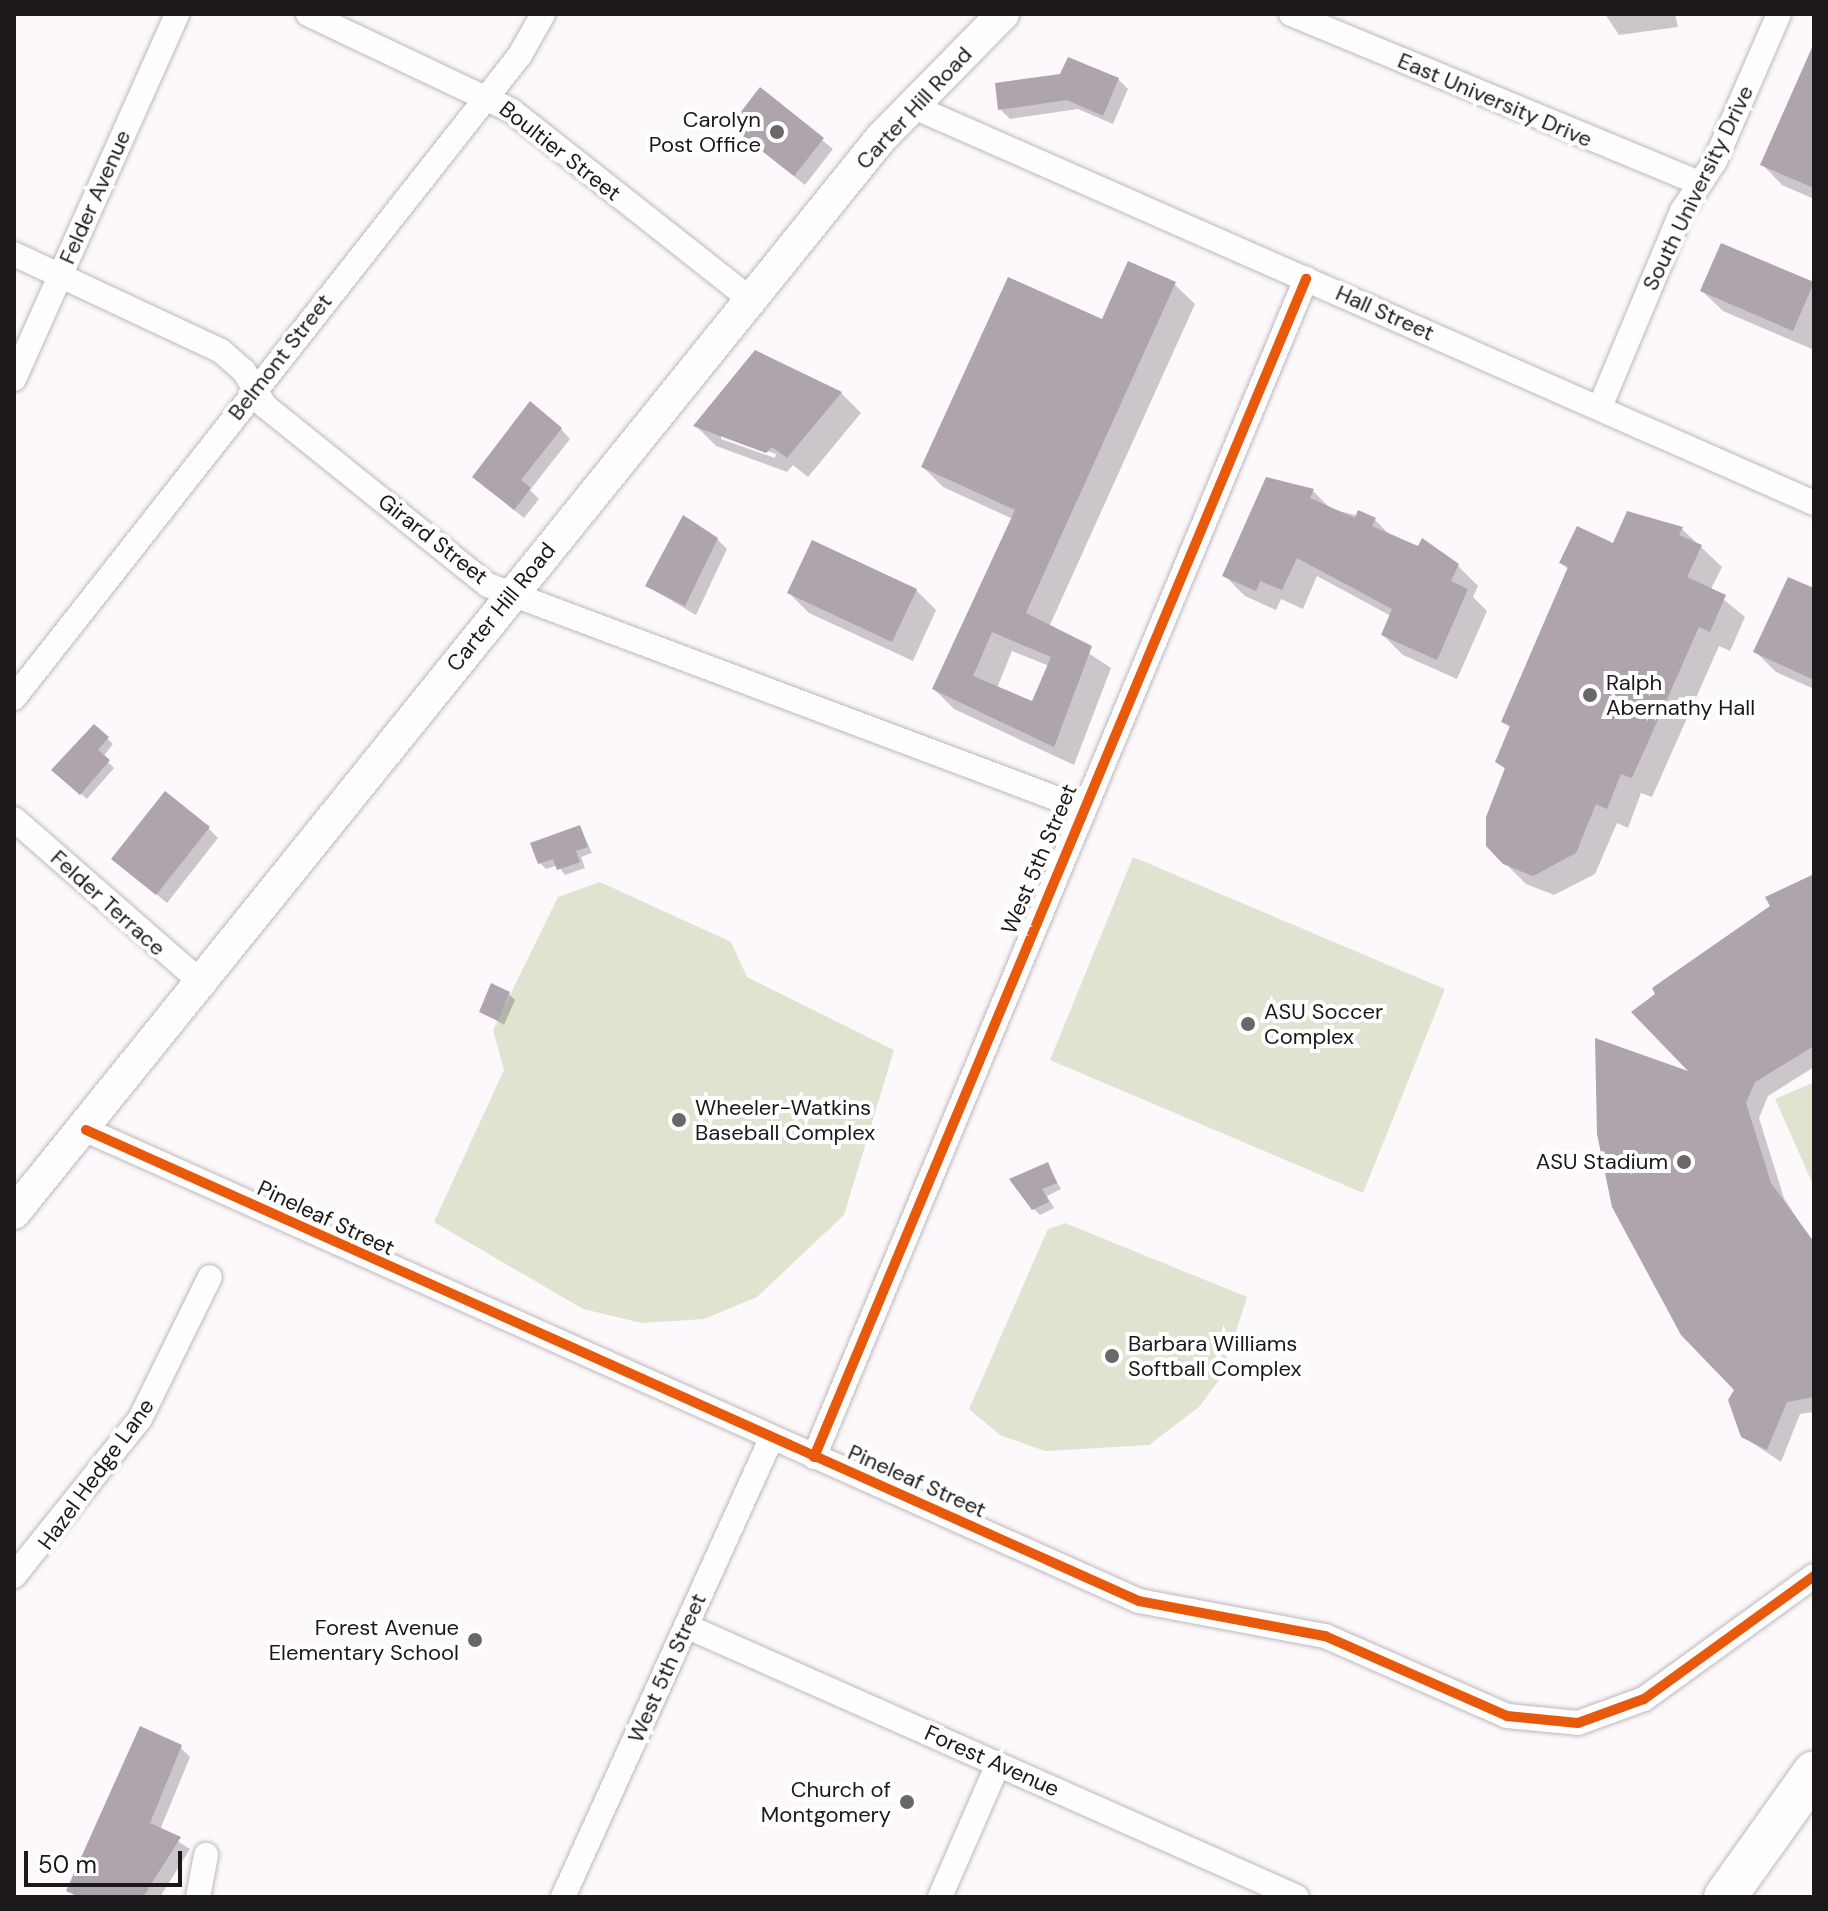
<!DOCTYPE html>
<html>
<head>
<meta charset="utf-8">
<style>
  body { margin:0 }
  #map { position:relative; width:1828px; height:1911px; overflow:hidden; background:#fdf8fc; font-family:"DM Sans",sans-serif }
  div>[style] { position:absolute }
  .green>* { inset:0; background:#e0e3d0 }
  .shadow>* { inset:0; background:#0003 }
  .building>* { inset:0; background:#aea4ad }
  .roads { filter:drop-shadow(0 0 2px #bcb8bb) drop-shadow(0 0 2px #bcb8bb) }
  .minor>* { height:24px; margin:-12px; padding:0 12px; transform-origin:12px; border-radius:12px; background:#fffeff }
  .secondary>* { height:32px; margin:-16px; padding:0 16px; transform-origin:16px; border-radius:16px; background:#fffeff }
  .motorway>* { height:42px; margin:-21px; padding:0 21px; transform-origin:21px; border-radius:21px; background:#fffeff }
  .cycleway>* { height:10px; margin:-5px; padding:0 5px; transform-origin:5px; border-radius:5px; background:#e8590c }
  .dots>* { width:22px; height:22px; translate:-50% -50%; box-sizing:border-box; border:4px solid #fff; border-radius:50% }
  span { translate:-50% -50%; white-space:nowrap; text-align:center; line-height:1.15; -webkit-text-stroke:8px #fff; paint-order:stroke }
  .street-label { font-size:22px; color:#1b171a }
  .poi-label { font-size:22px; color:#1b171a }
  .right { translate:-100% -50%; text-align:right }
  .left { translate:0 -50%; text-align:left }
  .frame { position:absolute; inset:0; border:16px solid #1b171a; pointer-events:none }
  .scale { position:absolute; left:24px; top:1851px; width:158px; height:36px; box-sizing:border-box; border:4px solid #1b171a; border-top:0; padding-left:10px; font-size:24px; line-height:28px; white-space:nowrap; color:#1b171a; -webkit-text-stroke:6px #fff; paint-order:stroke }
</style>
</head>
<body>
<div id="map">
  <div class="green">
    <i style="clip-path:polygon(1133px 857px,1445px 989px,1363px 1193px,1050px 1060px)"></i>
    <i style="clip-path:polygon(600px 882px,731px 942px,747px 977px,894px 1050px,844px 1215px,757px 1297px,704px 1319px,642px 1323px,583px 1309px,434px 1222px,504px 1070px,493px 1030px,558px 897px)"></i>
    <i style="clip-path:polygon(1814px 1082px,1814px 1187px,1775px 1099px)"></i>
    <i style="clip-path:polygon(1065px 1223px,1247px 1297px,1222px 1376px,1199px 1407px,1149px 1445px,1045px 1451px,1000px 1435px,969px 1409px,1048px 1229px)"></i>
  </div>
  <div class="shadow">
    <i style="clip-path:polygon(1605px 14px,1675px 14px,1678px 27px,1619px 35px)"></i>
    <i style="clip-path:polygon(1814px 48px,1814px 199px,1782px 185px,1762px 164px)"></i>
    <i style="clip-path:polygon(1118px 79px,1128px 89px,1113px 124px,1078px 109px,1010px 119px,1000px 109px)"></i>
    <i style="clip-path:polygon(760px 90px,833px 149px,805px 185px,742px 135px)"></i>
    <i style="clip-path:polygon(evenodd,1174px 284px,1195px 304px,1049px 627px,1111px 668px,1074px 765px,954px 709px,934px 689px,1013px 519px,943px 487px,923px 467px,1103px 322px,1174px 284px,1012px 651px,1049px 666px,1033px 703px,997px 688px,1012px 651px)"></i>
    <i style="clip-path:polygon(1813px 284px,1814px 350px,1723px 311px,1702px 291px)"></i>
    <i style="clip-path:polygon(evenodd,841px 393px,861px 413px,808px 477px,793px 465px,787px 472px,716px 446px,696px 426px,841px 393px,721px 434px,776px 454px,775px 458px,721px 439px,721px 434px)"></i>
    <i style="clip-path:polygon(561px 429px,570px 439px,530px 490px,539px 499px,524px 518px,484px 486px)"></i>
    <i style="clip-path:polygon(1313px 491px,1331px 509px,1375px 520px,1392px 537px,1458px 566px,1478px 586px,1473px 597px,1487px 611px,1457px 679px,1403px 655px,1383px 635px,1391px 616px,1317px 576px,1303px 609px,1281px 599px,1276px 610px,1245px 596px,1224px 575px)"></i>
    <i style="clip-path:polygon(1682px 529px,1722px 567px,1711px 589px,1745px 617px,1730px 651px,1719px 646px,1652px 797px,1641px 793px,1628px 828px,1617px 823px,1595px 874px,1554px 895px,1526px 884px,1505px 863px,1506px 770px,1497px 761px,1511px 729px,1504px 721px,1569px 570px,1561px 563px)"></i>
    <i style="clip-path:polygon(717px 539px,727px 549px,696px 615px,647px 586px)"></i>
    <i style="clip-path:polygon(916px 590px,936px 610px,913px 661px,809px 613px,789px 593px)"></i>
    <i style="clip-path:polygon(1814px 591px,1814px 689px,1776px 672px,1756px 652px)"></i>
    <i style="clip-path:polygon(107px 738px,113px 744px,103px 757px,114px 768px,87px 799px,60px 776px)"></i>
    <i style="clip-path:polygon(580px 827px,592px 853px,581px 857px,585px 868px,565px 875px,558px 865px,546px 869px,540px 863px)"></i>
    <i style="clip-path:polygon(208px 828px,218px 838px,167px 903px,114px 859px)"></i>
    <i style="clip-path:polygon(1814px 877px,1814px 1067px,1768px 1096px,1759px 1118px,1784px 1198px,1814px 1245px,1814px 1412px,1800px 1414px,1781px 1462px,1742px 1436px,1695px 1076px)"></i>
    <i style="clip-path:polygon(509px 994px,515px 1000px,504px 1025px,481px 1011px)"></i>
    <i style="clip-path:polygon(1047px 1164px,1061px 1189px,1047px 1196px,1054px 1208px,1040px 1215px,1034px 1209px)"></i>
    <i style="clip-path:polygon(180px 1747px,190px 1757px,160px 1830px,190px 1849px,160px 1897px,75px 1897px,69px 1890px)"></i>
  </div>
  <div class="building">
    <i style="clip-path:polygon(1814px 43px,1814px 188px,1760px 165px)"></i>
    <i style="clip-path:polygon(1068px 57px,1119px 78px,1103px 116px,1067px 100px,998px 110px,995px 83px,1060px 74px)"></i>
    <i style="clip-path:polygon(760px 87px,824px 138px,794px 176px,730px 126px)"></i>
    <i style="clip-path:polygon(1721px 243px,1814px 282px,1793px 331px,1700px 291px)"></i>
    <i style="clip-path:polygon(evenodd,1128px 261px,1176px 282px,1026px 613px,1092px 646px,1054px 747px,932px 689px,1015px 510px,921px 467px,1008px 277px,1102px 319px,1128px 261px,992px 632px,1051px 657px,1032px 701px,973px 676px,992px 632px)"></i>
    <i style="clip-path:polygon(755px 350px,842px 392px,787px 458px,772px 447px,766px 453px,693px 426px)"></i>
    <i style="clip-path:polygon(530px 401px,562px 428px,521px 480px,531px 488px,514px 510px,472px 477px)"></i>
    <i style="clip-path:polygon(1266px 477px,1314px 489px,1310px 498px,1355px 518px,1358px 510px,1376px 518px,1372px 526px,1418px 546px,1422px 538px,1459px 564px,1451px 581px,1468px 589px,1437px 660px,1381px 635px,1392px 609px,1297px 558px,1282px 590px,1260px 581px,1256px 591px,1222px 576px)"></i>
    <i style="clip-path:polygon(1627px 511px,1683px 527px,1679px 535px,1702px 545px,1687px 577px,1726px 595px,1710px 632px,1699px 627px,1632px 778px,1621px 774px,1607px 809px,1596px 804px,1576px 853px,1533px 876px,1503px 864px,1486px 846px,1486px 817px,1505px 768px,1495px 762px,1510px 726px,1501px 722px,1568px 567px,1559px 563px,1577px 526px,1613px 543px)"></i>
    <i style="clip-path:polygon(683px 515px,718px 538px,685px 606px,645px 586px)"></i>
    <i style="clip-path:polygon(812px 540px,917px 589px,892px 642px,787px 593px)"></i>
    <i style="clip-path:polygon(1788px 577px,1814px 588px,1814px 680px,1753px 652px)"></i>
    <i style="clip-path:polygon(94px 724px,109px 737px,98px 750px,110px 760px,80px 795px,51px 770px)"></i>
    <i style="clip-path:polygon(165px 791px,210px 827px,156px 895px,111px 859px)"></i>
    <i style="clip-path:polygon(580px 825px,588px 847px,576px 851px,580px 862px,557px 870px,553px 859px,538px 864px,530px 843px)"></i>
    <i style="clip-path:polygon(1814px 874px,1814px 1046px,1755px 1082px,1746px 1103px,1771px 1183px,1814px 1242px,1814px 1397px,1787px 1402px,1767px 1450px,1741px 1437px,1728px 1400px,1734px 1390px,1681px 1335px,1612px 1207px,1597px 1134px,1595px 1038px,1688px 1071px,1631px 1012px,1655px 994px,1652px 988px,1770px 906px,1765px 897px)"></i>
    <i style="clip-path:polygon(491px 983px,510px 992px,498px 1021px,479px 1012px)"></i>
    <i style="clip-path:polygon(1048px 1162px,1057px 1183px,1042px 1189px,1049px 1202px,1032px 1210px,1009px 1179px)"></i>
    <i style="clip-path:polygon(140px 1726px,182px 1745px,150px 1823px,181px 1837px,143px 1897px,80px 1897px,66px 1891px)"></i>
  </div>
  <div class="roads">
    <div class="minor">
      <i style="left:308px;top:14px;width:226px;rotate:25.4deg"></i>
      <i style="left:512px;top:111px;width:303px;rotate:38.3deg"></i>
      <i style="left:1291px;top:14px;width:443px;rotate:22.5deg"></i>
      <i style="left:912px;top:106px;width:986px;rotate:23.76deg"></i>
      <i style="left:14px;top:254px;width:229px;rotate:25.1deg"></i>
      <i style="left:221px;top:351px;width:30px;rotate:41deg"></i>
      <i style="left:244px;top:371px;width:41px;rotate:59deg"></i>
      <i style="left:265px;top:406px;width:286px;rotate:38.8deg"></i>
      <i style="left:488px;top:585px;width:634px;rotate:20.58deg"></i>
      <i style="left:14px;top:379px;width:400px;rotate:-65.9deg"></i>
      <i style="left:1600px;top:407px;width:212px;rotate:-67.3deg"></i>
      <i style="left:1682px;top:211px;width:60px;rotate:-56.6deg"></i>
      <i style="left:1715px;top:161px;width:160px;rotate:-66.5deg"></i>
      <i style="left:14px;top:698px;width:818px;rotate:-51.8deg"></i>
      <i style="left:520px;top:55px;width:47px;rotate:-60.7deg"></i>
      <i style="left:14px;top:819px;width:252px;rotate:41.1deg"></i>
      <i style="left:86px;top:1130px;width:1154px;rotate:24.1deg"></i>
      <i style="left:1139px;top:1601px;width:189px;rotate:10.7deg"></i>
      <i style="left:1325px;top:1636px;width:199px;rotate:23.7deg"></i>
      <i style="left:1507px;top:1716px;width:71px;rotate:5.6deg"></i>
      <i style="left:1578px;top:1723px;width:70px;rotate:-20deg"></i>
      <i style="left:1644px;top:1699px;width:210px;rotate:-35.9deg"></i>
      <i style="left:814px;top:1457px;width:1277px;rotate:-67.33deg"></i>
      <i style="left:14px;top:1576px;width:201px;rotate:-51.3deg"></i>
      <i style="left:140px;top:1419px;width:158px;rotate:-63.8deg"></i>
      <i style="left:686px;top:1626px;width:668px;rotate:23.92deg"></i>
      <i style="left:198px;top:1897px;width:43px;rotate:-79.2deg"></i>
      <i style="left:563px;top:1897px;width:503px;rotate:-65.57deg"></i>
      <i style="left:940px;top:1897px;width:145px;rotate:-66.4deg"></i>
    </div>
    <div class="secondary">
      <i style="left:14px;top:1213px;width:1382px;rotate:-51.11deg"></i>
      <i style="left:882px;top:137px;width:173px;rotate:-45.5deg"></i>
    </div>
    <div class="motorway">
      <i style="left:1725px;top:1897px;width:153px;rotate:-54.5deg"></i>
    </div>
  </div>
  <div class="cycleway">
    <i style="left:86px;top:1130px;width:1154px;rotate:24.1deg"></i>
    <i style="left:1139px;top:1601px;width:189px;rotate:10.7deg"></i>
    <i style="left:1325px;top:1636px;width:199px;rotate:23.7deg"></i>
    <i style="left:1507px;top:1716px;width:71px;rotate:5.6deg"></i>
    <i style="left:1578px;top:1723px;width:70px;rotate:-20deg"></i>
    <i style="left:1644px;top:1699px;width:210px;rotate:-35.9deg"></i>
    <i style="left:814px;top:1457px;width:1277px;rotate:-67.33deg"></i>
  </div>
  <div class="dots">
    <i style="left:777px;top:132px;background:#6a6669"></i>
    <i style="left:1590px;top:695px;background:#6a6669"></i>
    <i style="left:1248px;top:1024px;background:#6a6669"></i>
    <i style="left:679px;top:1120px;background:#6a6669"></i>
    <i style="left:1684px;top:1162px;background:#6a6669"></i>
    <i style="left:1112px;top:1356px;background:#6a6669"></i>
    <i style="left:475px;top:1640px;background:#6a6669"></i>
    <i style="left:907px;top:1802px;background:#6a6669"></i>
  </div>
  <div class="street-label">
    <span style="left:1495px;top:100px;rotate:23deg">East University Drive</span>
    <span style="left:914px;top:108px;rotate:-47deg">Carter Hill Road</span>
    <span style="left:560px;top:151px;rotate:38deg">Boultier Street</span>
    <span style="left:1698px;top:188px;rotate:-64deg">South University Drive</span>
    <span style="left:95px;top:197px;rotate:-66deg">Felder Avenue</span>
    <span style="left:1385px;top:313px;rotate:24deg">Hall Street</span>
    <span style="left:280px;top:357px;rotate:-52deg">Belmont Street</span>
    <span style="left:433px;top:539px;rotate:38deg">Girard Street</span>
    <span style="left:501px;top:607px;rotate:-51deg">Carter Hill Road</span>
    <span style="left:1039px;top:859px;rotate:-67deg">West 5th Street</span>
    <span style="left:108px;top:903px;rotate:42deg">Felder Terrace</span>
    <span style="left:326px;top:1218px;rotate:25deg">Pineleaf Street</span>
    <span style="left:96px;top:1474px;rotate:-54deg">Hazel Hedge Lane</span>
    <span style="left:917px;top:1481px;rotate:24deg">Pineleaf Street</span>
    <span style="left:667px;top:1668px;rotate:-66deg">West 5th Street</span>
    <span style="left:992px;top:1761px;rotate:24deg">Forest Avenue</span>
  </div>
  <div class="poi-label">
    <span class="right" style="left:761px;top:132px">Carolyn<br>Post Office</span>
    <span class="left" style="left:1606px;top:695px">Ralph<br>Abernathy Hall</span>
    <span class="left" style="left:1264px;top:1024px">ASU Soccer<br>Complex</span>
    <span class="left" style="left:695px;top:1120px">Wheeler-Watkins<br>Baseball Complex</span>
    <span class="right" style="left:1668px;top:1162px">ASU Stadium</span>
    <span class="left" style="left:1128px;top:1356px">Barbara Williams<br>Softball Complex</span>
    <span class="right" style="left:459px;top:1640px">Forest Avenue<br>Elementary School</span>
    <span class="right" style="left:891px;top:1802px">Church of<br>Montgomery</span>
  </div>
  <div class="frame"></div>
  <div class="scale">50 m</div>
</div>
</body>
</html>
